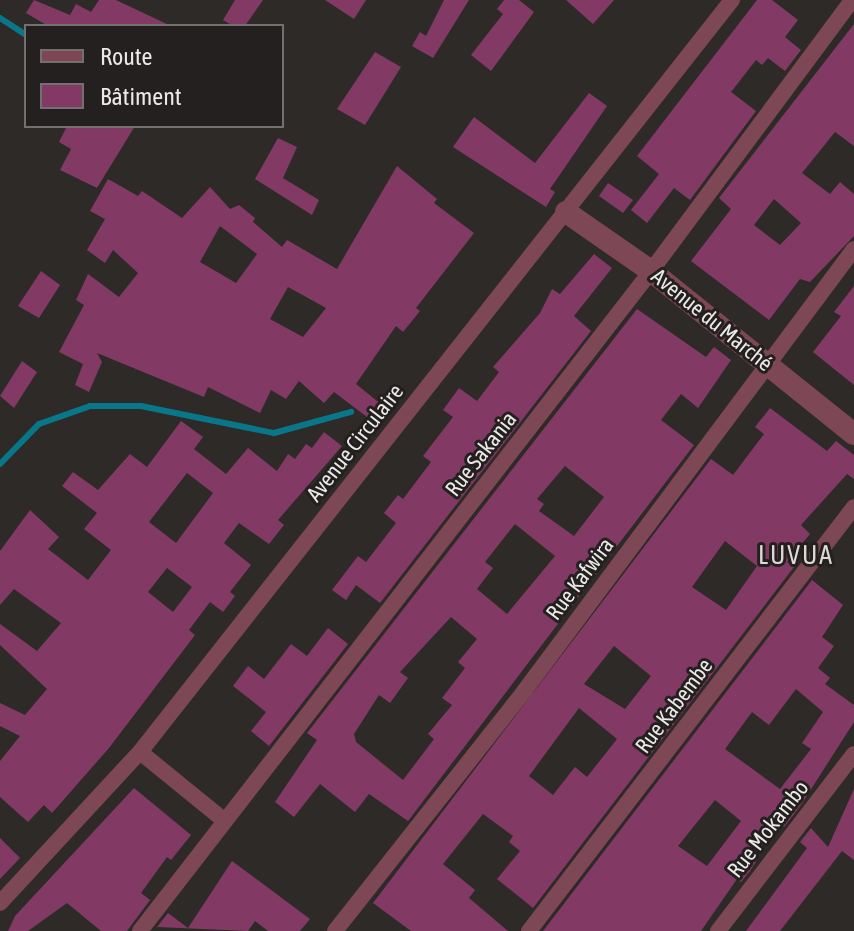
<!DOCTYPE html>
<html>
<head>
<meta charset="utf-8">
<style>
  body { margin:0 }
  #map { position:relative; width:854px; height:931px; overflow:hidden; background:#2d2a28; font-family:"Asap Condensed",sans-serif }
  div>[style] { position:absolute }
  .stream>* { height:6px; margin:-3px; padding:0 3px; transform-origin:3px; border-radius:3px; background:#09778a }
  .building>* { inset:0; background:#823a65 }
  .minor>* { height:16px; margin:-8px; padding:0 8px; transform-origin:8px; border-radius:8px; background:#7e4755 }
  .tertiary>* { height:22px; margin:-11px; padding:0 11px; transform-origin:11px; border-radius:11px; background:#7e4755 }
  span { translate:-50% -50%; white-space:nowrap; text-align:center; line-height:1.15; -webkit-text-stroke:6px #23201f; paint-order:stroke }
  .street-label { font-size:22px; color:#eceae9 }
  .quarter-label { font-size:26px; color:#ddd9d7; letter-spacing:2px }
  .legend { position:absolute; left:24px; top:24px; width:260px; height:104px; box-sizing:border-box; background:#23201f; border:2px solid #737170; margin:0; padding:10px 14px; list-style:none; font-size:24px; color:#eceae9 }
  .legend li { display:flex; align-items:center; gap:16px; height:40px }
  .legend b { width:40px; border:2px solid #737170 }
</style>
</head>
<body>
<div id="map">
  <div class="stream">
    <i style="left:0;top:18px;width:31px;rotate:33deg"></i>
    <i style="left:0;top:464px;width:56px;rotate:-45.7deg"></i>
    <i style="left:39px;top:424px;width:54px;rotate:-19.4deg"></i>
    <i style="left:90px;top:406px;width:51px"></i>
    <i style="left:141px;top:406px;width:136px;rotate:11.5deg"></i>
    <i style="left:274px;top:433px;width:80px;rotate:-15.3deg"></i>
  </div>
  <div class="building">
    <i style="clip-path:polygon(34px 0,70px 15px,76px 4px,91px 12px,99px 0,116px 0,171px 26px,48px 26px,26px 13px)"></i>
    <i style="clip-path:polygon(235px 0,263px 0,245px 26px,233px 26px,223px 20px)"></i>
    <i style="clip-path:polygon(325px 0,366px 0,354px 19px)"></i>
    <i style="clip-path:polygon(444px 0,469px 0,433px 58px,412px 46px,420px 32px,426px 36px)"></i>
    <i style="clip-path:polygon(504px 0,519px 0,534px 12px,491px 71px,471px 55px,503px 14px,497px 9px)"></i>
    <i style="clip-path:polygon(566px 0,614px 0,593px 24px)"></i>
    <i style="clip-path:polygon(757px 0,772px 0,798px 20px,785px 37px,801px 50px,785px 71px,768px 58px,762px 65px,756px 60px,731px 92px,756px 111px,690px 200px,674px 188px,647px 223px,631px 210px,659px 174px,637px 156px)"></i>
    <i style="clip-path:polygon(evenodd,854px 24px,854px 146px,835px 132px,802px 173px,830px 194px,840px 182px,854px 194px,854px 236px,810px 282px,800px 279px,769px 320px,691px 261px,731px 209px,719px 198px,854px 24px,774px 199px,801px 223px,780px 245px,754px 225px,774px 199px)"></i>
    <i style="clip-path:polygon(375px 52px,401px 67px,365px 125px,337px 109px)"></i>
    <i style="clip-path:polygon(589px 93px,607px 106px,550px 189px,555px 192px,546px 207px,453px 147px,474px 117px,535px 163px)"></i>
    <i style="clip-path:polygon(67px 126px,135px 126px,97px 188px,60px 170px,71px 149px,59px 142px)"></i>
    <i style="clip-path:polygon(278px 138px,297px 147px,283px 178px,319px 200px,312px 215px,255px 179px)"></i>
    <i style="clip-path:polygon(evenodd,397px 166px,437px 199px,434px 203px,474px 233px,416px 308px,420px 311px,403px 332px,396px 326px,356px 384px,382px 405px,371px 420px,334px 392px,324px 403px,299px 381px,286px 399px,271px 390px,260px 413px,208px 387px,204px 397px,97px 353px,102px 362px,89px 392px,75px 385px,83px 364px,59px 352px,84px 305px,76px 300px,88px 274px,119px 297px,138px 273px,113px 250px,105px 263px,87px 250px,105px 219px,90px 211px,108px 179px,138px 196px,142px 191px,182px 218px,210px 187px,230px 209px,239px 205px,255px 218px,253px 222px,282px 247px,287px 240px,337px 269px,397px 166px,220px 226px,257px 254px,236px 283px,200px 262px,220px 226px,397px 166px,288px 287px,326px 308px,303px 337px,270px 319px,288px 287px)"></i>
    <i style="clip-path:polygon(608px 183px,633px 200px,623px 213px,599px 196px)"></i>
    <i style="clip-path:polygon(594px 254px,612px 268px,574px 316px,591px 331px,380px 603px,356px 585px,346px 600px,332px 590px,358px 556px,366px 562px,396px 523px,384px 513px,398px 495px,403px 499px,431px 462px,423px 456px,453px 417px,443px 410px,459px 388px,477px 401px,499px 372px,493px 367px,540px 313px,552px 289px,560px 294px)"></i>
    <i style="clip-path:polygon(41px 271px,60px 285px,39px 318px,18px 306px)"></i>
    <i style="clip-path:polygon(854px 286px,854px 385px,813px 352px,841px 316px,834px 312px)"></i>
    <i style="clip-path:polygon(evenodd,637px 309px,706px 357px,714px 347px,731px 360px,698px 408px,681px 394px,661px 420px,694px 445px,408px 821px,369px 794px,355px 812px,320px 784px,294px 817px,275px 802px,317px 740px,307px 733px,637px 309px,565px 466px,604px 497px,574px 536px,539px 511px,544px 504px,537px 499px,565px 466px,637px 309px,515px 524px,555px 556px,507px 614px,477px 589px,493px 568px,485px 562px,515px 524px,637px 309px,451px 617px,477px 639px,458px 662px,465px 668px,442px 698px,452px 705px,428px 734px,434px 739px,403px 780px,356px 742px,354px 734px,379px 695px,390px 703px,408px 678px,400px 672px,451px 617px)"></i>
    <i style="clip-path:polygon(22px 361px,37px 372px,14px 408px,0 396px)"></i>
    <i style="clip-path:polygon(evenodd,770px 408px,827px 451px,836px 441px,854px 455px,854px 479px,847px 474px,801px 525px,810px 534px,787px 562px,794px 567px,533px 908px,497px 879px,520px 851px,509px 842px,513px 836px,483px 814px,443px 864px,475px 890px,469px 898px,508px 931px,411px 931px,373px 903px,711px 459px,733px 475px,764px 434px,755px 427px,770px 408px,725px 541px,757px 566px,726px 610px,692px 587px,725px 541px,770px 408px,614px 646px,651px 676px,625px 709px,584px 684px,614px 646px,770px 408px,579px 708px,617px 739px,587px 777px,575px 767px,553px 795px,529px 776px,579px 708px)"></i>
    <i style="clip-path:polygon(evenodd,181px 421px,203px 437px,194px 449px,226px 474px,248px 448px,277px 471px,288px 454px,295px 459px,306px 444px,312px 448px,324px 432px,342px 446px,278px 520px,284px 525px,269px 544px,239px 523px,224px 543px,251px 565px,230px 592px,235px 596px,223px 612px,210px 602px,189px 630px,195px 635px,109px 748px,52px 813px,44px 805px,28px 822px,0 797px,0 761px,20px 736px,0 726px,0 703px,25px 715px,47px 689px,0 645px,0 624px,37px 651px,61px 623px,14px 589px,0 605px,0 551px,30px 510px,59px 537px,48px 549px,88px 580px,111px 550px,84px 529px,97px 513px,62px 486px,73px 472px,98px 490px,130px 454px,147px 467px,181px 421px,187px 473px,213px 493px,176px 543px,149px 522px,187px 473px,181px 421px,167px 568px,192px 587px,173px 612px,148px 592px,167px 568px)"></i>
    <i style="clip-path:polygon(evenodd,812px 580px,843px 605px,822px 637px,834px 646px,818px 668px,830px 678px,825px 684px,854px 705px,854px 722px,801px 805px,784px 827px,780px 823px,753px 857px,757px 860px,750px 871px,741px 882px,737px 879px,701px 931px,543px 931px,812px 580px,796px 689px,823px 712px,802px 743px,811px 749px,780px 789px,725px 749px,752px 712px,769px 725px,796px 689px,812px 580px,715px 800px,741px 821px,707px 866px,678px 846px,715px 800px)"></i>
    <i style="clip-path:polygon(328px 628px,348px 644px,269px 746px,251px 731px,266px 712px,233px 686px,248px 666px,264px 679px,291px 644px,307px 656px)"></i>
    <i style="clip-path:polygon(134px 788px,191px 835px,171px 860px,167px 857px,141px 893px,150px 900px,127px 931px,101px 931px,67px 903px,28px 931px,8px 931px,15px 916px)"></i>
    <i style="clip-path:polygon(854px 789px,854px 860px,842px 851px,780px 931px,746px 931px,807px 848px,800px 842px,811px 828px,828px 847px)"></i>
    <i style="clip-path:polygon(0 838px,20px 858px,0 879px)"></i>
    <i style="clip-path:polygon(232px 861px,310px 919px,300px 931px,268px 931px,255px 921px,248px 931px,157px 927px,168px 913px,188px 928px)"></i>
  </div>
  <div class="minor">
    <i style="left:140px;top:752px;width:109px;rotate:39.1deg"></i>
    <i style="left:0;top:903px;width:206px;rotate:-47.2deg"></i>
    <i style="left:140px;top:752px;width:957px;rotate:-51.79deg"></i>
    <i style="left:140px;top:931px;width:835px;rotate:-52.25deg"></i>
    <i style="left:651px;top:271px;width:337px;rotate:-53.4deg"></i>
    <i style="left:335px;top:931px;width:307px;rotate:-51.7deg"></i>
    <i style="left:525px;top:690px;width:550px;rotate:-53.28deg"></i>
    <i style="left:529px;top:931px;width:534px;rotate:-52.53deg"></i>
    <i style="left:718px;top:931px;width:223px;rotate:-52.5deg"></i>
  </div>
  <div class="tertiary">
    <i style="left:566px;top:212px;width:103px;rotate:34.8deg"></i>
    <i style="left:651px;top:271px;width:260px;rotate:38.8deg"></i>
  </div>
  <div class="street-label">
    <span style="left:712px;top:320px;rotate:39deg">Avenue du Marché</span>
    <span style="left:355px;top:443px;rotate:-52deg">Avenue Circulaire</span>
    <span style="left:481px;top:454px;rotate:-52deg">Rue Sakania</span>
    <span style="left:580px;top:579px;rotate:-53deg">Rue Kafwira</span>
    <span style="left:674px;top:706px;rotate:-53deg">Rue Kabembe</span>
    <span style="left:768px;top:829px;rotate:-52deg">Rue Mokambo</span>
  </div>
  <div class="quarter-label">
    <span style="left:796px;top:556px">LUVUA</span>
  </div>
  <ul class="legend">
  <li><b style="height:10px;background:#7e4755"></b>Route</li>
  <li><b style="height:22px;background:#823a65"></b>Bâtiment</li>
  </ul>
</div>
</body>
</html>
